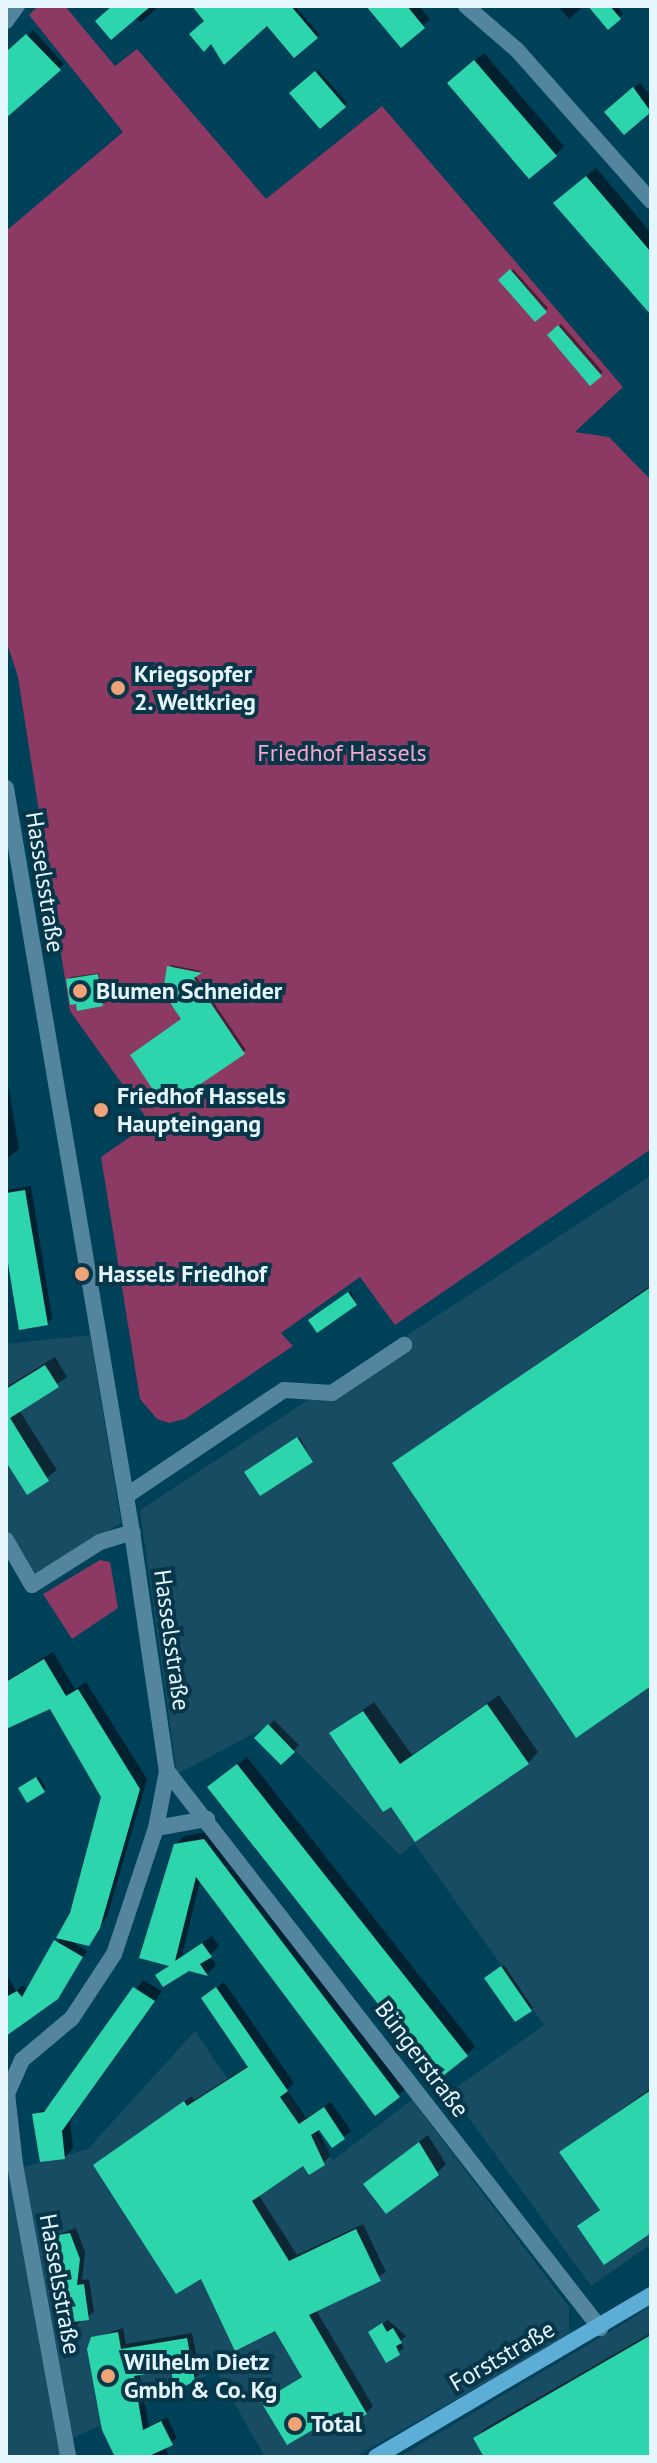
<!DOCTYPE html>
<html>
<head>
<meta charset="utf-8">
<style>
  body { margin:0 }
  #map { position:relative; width:657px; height:2463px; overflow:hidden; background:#00415a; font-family:"PT Sans",sans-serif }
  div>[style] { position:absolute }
  .built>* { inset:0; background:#184c62 }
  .green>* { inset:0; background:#8c3963 }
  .shadow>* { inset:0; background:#0007 }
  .building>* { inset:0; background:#2cd5ab }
  .minor>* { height:16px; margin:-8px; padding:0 8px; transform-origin:8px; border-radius:8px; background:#54859e }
  .tertiary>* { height:16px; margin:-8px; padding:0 8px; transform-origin:8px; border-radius:8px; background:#54859e }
  .secondary>* { height:16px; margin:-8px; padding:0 8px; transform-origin:8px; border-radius:8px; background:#5daed6 }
  .dots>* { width:22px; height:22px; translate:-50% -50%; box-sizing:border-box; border:4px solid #073649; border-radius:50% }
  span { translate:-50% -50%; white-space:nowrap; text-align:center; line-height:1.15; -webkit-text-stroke:8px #073649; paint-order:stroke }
  .poi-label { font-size:24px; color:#e5f6ff; font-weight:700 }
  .left { translate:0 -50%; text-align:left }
  .park-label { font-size:24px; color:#f7a7cb }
  .street-label { font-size:24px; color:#e5f6ff }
  .frame { position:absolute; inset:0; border:8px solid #e5f6ff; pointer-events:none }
</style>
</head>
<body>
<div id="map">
  <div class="built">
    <i style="clip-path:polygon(651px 1176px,651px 2244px,591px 2286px,450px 2092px,544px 2025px,414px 1843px,400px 1855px,270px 1725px,177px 1774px,140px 1510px)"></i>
    <i style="clip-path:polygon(90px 1335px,121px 1523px,35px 1575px,6px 1528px,6px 1344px)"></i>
    <i style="clip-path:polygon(195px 2031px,252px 2115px,287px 2093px,333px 2160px,412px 2100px,569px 2307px,569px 2336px,354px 2457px,265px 2457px,216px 2371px,73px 2438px,24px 2167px,88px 2149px)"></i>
    <i style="clip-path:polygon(6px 2156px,54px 2417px,61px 2457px,6px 2457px)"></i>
    <i style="clip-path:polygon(651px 2306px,651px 2457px,399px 2457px,628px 2321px)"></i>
  </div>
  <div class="green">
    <i style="clip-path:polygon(38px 6px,65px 6px,115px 66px,137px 49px,266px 199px,382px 106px,623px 387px,575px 432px,609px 437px,651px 480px,651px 1149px,395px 1325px,360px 1277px,281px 1333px,293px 1346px,185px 1419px,169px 1423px,157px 1419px,140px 1399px,101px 1157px,150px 1123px,70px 1011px,18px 677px,6px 640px,6px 231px,123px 132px,29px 15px)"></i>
    <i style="clip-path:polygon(100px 1560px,110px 1562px,118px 1608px,72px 1639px,43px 1594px)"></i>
  </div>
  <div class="shadow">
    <i style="clip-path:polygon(113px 6px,159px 6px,141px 22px)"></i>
    <i style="clip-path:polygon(194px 6px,295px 6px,319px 34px,294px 56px,267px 23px,206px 21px)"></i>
    <i style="clip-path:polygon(371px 6px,419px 6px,430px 19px,401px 45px)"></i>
    <i style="clip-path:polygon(558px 6px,584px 6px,569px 19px)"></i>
    <i style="clip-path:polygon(591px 6px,617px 6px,623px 14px,608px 27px)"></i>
    <i style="clip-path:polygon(33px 30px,64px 64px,6px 116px,8px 54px)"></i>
    <i style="clip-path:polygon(484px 53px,564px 146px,556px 155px,458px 74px)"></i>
    <i style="clip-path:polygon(318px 70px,347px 103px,320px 126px,291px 93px)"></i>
    <i style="clip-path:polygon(640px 83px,651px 96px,651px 109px,624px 132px,612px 106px)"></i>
    <i style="clip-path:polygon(596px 168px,651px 233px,651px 312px,565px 194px)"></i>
    <i style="clip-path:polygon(513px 269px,548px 308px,535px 319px,500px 280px)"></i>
    <i style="clip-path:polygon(561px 324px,603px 372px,590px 383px,549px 335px)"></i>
    <i style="clip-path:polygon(171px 965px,201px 971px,195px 975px,246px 1050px,166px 1106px,184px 1019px)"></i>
    <i style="clip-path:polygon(99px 973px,102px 1004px,69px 979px,71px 977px)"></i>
    <i style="clip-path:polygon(6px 1072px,19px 1149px,6px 1159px)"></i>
    <i style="clip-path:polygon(31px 1186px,52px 1318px,47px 1324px,6px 1239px,6px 1190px)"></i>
    <i style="clip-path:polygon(651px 1285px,651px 1684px,395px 1464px)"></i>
    <i style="clip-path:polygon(351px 1291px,356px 1304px,313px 1318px)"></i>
    <i style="clip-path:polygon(55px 1357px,67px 1377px,19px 1410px,57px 1470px,27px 1492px,6px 1458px,6px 1387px)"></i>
    <i style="clip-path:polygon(300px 1437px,311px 1460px,249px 1470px)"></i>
    <i style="clip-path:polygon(53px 1652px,75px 1689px,86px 1682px,147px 1779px,107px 1917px,88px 1944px,70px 1940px,87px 1951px,63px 1991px,6px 2034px,6px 1974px,16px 1991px,23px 1985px,27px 1991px,61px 1937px,72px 1914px,104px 1797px,50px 1706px,6px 1726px,6px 1681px)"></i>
    <i style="clip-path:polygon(499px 1695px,538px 1752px,528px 1763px,391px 1804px,331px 1733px,374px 1702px,412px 1755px)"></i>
    <i style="clip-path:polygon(274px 1720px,299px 1745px,281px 1763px,257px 1738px)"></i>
    <i style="clip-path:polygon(247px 1757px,475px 2046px,467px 2055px,219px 1779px)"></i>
    <i style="clip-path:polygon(39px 1777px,46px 1788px,28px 1800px,23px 1787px)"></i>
    <i style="clip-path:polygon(213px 1831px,408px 2087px,376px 2113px,200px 1880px,182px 1956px,212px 1936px,219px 1946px,209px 1956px,216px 1965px,208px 1973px,189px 1969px,157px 1976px,170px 1964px,175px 1845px,184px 1836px)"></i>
    <i style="clip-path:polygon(504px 1965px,533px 2008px,531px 2010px,489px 1976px)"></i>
    <i style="clip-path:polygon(143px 1980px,162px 1991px,70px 2121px,73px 2148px,65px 2157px,35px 2115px,52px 2105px)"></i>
    <i style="clip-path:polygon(224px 1982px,294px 2083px,287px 2090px,306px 2118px,331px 2102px,351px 2131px,333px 2145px,316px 2126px,330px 2156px,323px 2163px,304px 2163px,258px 2194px,297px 2255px,363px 2224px,386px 2272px,316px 2310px,373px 2406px,366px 2413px,334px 2415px,264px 2402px,304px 2375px,276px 2329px,201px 2277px,96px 2165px,192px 2096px,194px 2100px,249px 2065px,203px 1998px)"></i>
    <i style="clip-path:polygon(651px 2088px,651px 2231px,579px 2226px,601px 2208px,562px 2152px)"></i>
    <i style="clip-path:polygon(428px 2135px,446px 2164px,437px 2173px,375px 2175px)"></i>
    <i style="clip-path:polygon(76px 2228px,85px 2252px,82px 2280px,89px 2279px,94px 2312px,71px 2329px,54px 2236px)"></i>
    <i style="clip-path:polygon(388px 2320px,406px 2336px,400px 2341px,404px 2348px,387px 2360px,371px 2332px)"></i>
    <i style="clip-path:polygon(123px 2328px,126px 2344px,192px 2333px,200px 2373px,194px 2379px,172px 2368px,139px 2373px,149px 2426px,167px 2417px,177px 2438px,165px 2446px,169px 2457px,117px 2457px,93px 2338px)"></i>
    <i style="clip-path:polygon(651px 2333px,651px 2457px,486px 2457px,475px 2438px,484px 2429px)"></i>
  </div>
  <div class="building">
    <i style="clip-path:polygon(112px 6px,151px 6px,111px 40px,95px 21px)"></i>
    <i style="clip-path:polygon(192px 6px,291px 6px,318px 38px,294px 58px,267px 26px,224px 65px,211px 44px,204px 52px,189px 34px,204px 21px)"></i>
    <i style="clip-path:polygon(366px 6px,407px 6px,425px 28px,401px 48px)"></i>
    <i style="clip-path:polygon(588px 6px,610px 6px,621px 19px,608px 30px)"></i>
    <i style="clip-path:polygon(26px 34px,61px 70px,6px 118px,6px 52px)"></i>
    <i style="clip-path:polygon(474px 60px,557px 156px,529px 179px,447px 83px)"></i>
    <i style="clip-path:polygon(315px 71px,346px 107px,320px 129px,289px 93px)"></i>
    <i style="clip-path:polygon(633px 87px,651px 112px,624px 135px,604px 112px)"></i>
    <i style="clip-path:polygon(586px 176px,651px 252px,651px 315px,553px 203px)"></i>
    <i style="clip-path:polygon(510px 269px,547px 312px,535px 322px,498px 280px)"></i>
    <i style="clip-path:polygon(558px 325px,602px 376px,590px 386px,547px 335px)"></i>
    <i style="clip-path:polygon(167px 966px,202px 973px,194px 978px,245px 1054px,165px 1108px,130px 1055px,181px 1019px,163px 992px)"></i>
    <i style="clip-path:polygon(98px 974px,103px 1006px,77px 1011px,76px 1004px,70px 1005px,66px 979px)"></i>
    <i style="clip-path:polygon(25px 1190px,48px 1325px,19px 1330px,6px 1251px,6px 1193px)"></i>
    <i style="clip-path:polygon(651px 1287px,651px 1686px,576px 1738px,392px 1463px)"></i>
    <i style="clip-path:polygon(348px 1292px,357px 1305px,317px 1333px,308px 1320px)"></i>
    <i style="clip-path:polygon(45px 1365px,59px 1387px,10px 1418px,49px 1481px,27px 1495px,6px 1462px,6px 1389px)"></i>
    <i style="clip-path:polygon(297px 1437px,313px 1462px,260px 1496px,244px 1472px)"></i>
    <i style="clip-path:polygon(44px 1659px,66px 1696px,78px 1689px,140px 1789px,100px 1928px,89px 1946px,56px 1938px,70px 1913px,101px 1797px,50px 1709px,6px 1729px,6px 1682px)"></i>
    <i style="clip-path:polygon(487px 1704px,529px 1764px,415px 1842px,391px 1807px,383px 1812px,329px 1733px,363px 1711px,400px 1764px)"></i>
    <i style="clip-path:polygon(268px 1724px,295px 1752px,281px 1765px,254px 1738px)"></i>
    <i style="clip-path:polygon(237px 1764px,468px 2056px,438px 2080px,207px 1787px)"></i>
    <i style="clip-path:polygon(36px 1777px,45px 1792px,27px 1803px,18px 1788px)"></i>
    <i style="clip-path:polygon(204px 1839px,400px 2097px,375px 2116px,196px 1877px,175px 1961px,202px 1943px,212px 1957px,200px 1964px,208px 1976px,189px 1971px,163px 1987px,155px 1975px,169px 1966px,139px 1958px,174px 1844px)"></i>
    <i style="clip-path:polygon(54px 1940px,83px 1957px,58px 1999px,6px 2036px,6px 1997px,17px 1991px,22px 1997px)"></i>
    <i style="clip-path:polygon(501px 1966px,532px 2011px,515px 2022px,484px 1978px)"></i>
    <i style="clip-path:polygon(133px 1987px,155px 2001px,62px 2131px,65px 2159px,40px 2162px,32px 2114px,44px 2112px)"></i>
    <i style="clip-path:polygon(216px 1987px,288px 2091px,280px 2097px,299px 2124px,324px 2107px,345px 2139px,332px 2148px,319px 2130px,311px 2135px,325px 2165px,309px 2175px,303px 2166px,252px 2201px,289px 2261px,356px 2229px,381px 2281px,309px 2315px,367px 2414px,340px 2430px,333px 2418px,287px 2445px,261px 2402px,302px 2377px,275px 2331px,235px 2351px,201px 2279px,176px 2294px,93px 2165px,184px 2101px,187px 2106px,248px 2067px,201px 1998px)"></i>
    <i style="clip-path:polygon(651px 2090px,651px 2233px,604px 2265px,577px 2226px,600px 2210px,559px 2152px)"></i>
    <i style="clip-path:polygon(419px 2142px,439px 2175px,386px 2214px,363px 2184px)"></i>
    <i style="clip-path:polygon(70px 2233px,80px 2259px,77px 2285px,84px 2284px,89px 2320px,73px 2322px,72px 2331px,66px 2331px,52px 2236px)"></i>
    <i style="clip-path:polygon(382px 2323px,387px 2332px,393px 2328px,402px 2343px,396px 2346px,400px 2355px,386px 2363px,368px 2332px)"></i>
    <i style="clip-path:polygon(118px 2332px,121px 2349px,187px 2338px,195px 2381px,175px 2391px,171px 2370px,134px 2376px,143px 2430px,161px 2421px,173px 2445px,147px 2457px,115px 2457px,102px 2430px,87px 2349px,91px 2337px)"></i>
    <i style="clip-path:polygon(651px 2335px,651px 2457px,484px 2457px,473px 2438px)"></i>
  </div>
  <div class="minor">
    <i style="left:466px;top:6px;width:67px;rotate:40.8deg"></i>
    <i style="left:517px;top:50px;width:202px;rotate:48.4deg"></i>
    <i style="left:6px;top:21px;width:19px;rotate:-54deg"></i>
    <i style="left:126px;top:1496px;width:190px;rotate:-33.9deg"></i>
    <i style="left:284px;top:1390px;width:48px;rotate:3.6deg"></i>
    <i style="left:332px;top:1393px;width:87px;rotate:-33.7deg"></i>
    <i style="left:6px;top:1540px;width:52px;rotate:60deg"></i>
    <i style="left:32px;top:1585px;width:80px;rotate:-32.3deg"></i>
    <i style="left:100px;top:1542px;width:34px;rotate:-17deg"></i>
    <i style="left:167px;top:1771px;width:706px;rotate:52.14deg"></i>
    <i style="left:156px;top:1828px;width:52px;rotate:-10deg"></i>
  </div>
  <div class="tertiary">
    <i style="left:6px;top:788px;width:755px;rotate:80.39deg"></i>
    <i style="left:132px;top:1532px;width:242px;rotate:81.7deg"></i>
    <i style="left:167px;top:1771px;width:58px;rotate:100.9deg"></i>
    <i style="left:156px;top:1828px;width:133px;rotate:108.4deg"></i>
    <i style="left:114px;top:1954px;width:77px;rotate:123.3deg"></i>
    <i style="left:72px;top:2018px;width:65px;rotate:140deg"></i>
    <i style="left:22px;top:2060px;width:36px;rotate:114deg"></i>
    <i style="left:7px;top:2093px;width:71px;rotate:83.6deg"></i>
    <i style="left:15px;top:2164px;width:298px;rotate:79.7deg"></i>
  </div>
  <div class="secondary">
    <i style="left:376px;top:2457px;width:319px;rotate:-30.5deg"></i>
  </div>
  <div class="dots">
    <i style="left:118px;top:688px;background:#efa377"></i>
    <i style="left:80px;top:991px;background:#efa377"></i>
    <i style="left:101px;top:1110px;background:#efa377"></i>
    <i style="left:82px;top:1274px;background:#efa377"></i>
    <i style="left:108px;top:2376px;background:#efa377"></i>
    <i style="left:295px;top:2424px;background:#efa377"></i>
  </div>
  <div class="poi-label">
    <span class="left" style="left:134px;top:688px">Kriegsopfer<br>2. Weltkrieg</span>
    <span class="left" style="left:96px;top:991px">Blumen Schneider</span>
    <span class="left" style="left:117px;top:1110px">Friedhof Hassels<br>Haupteingang</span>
    <span class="left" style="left:98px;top:1274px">Hassels Friedhof</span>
    <span class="left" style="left:124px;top:2376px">Wilhelm Dietz<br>Gmbh &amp; Co. Kg</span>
    <span class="left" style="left:311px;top:2424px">Total</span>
  </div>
  <div class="park-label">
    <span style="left:342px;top:753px">Friedhof Hassels</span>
  </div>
  <div class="street-label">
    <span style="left:45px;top:882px;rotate:81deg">Hasselsstraße</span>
    <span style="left:172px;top:1640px;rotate:82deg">Hasselsstraße</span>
    <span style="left:422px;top:2059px;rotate:53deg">Büngerstraße</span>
    <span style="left:60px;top:2284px;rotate:80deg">Hasselsstraße</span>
    <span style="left:502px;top:2356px;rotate:-30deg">Forststraße</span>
  </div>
  <div class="frame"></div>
</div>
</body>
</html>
